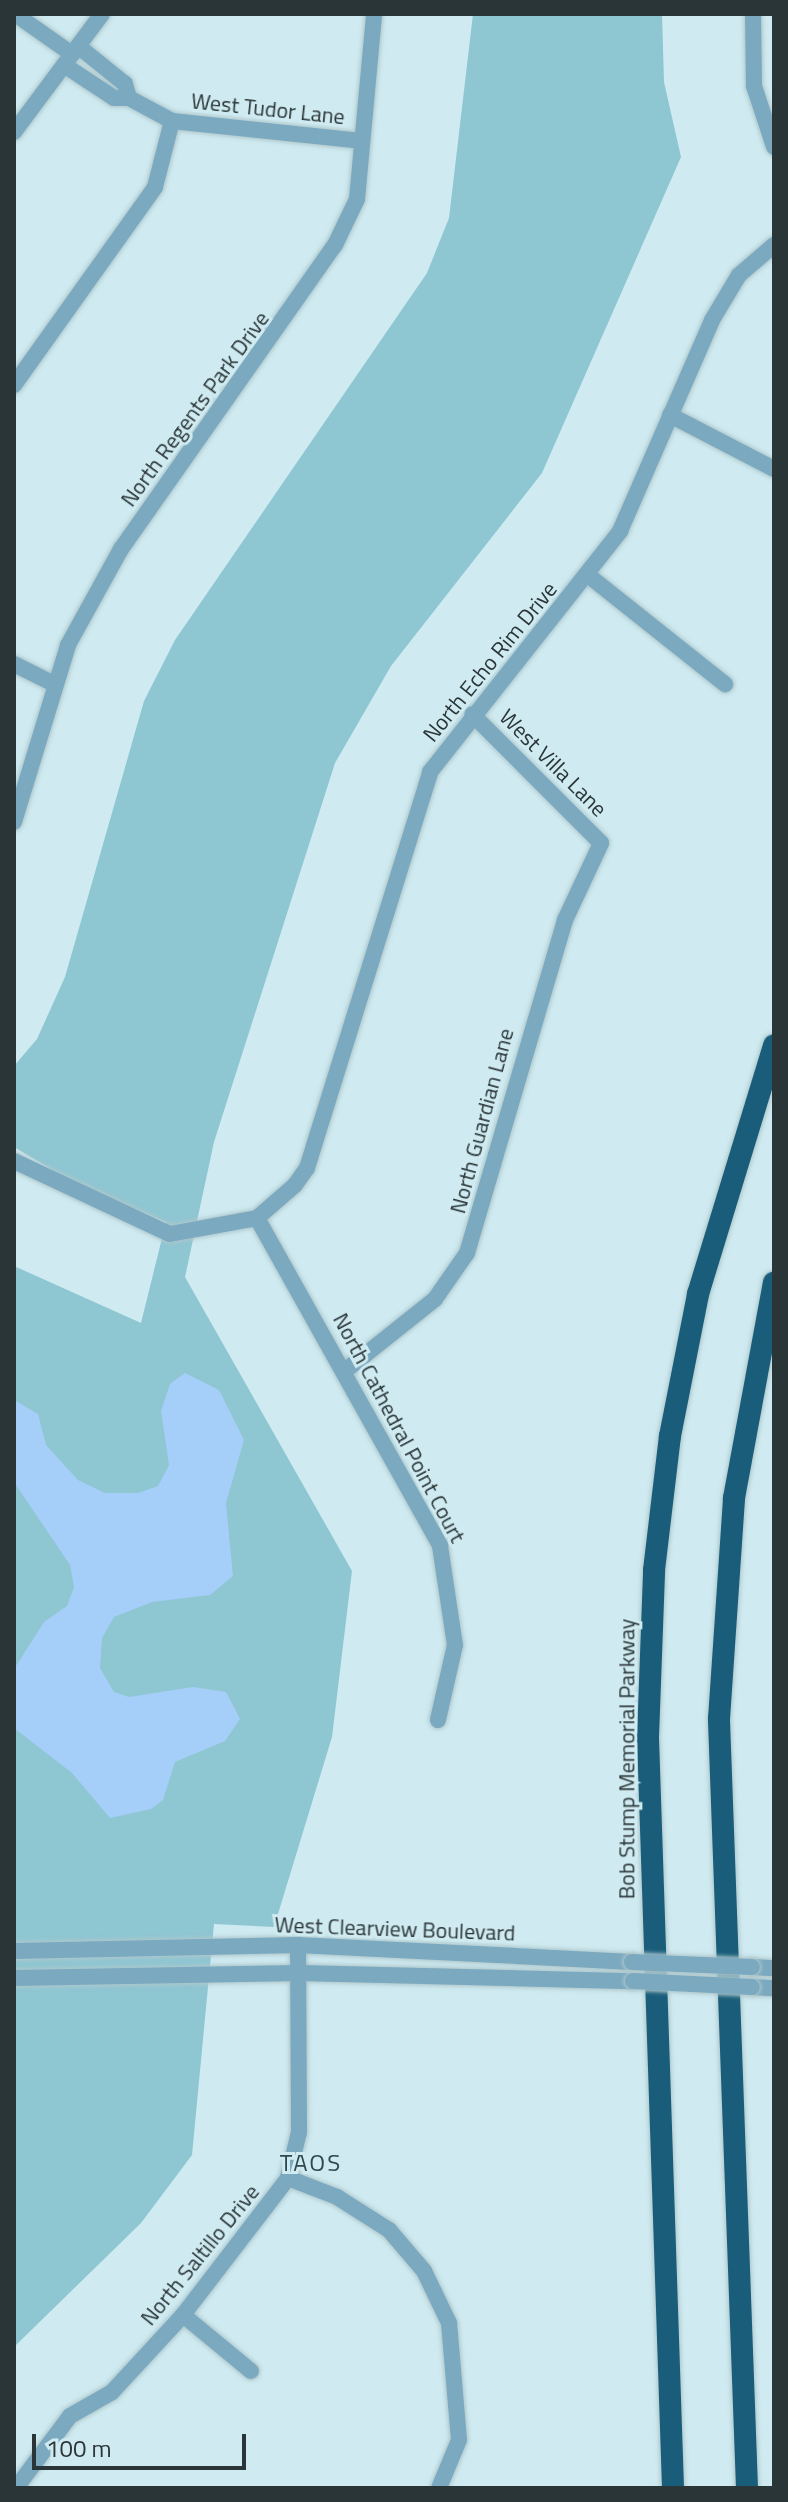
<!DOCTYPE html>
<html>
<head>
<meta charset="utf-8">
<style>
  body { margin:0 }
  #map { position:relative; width:788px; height:2502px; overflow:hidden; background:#cfebf1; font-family:"Titillium Web",sans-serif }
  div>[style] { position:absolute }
  .green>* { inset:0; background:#8ec6d2 }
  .water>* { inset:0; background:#a5cef8 }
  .roads { filter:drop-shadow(0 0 2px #aec7cc) drop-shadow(0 0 2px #aec7cc) }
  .minor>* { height:16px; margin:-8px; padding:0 8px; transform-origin:8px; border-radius:8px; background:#7ba9c0 }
  .highway>* { height:22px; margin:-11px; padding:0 11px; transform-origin:11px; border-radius:11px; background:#195d7a }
  .bridges { filter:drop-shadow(0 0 2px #aec7cc) drop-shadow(0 0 2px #aec7cc) }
  .minor-bridge>* { height:16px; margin:-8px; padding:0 8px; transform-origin:8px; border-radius:8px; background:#7ba9c0 }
  span { translate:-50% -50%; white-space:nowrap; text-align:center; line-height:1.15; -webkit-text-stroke:6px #cfebf1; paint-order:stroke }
  .street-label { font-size:22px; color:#2a3537 }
  .neighbourhood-label { font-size:24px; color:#30484d; letter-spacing:2px }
  .frame { position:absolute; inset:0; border:16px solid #2a3537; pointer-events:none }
  .scale { position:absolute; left:32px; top:2434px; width:214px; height:36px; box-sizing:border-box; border:4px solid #2a3537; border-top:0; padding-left:10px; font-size:24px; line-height:28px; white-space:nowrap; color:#2a3537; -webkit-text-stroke:6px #cfebf1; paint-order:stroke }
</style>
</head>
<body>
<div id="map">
  <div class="green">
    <i style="clip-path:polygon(473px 14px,662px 14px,664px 82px,681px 157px,542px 473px,391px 666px,335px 763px,214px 1142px,185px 1277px,352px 1571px,332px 1737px,274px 1927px,214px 1924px,192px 2155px,141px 2223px,14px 2347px,14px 1266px,141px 1323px,166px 1222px,78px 1185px,14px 1147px,14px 1066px,37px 1039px,65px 977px,144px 701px,175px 640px,427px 273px,449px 218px)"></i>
  </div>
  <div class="water">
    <i style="clip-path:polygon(185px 1373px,219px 1390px,244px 1440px,226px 1503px,233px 1576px,210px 1595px,152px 1602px,114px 1617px,102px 1638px,100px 1668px,114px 1692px,129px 1697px,193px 1687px,226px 1692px,240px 1719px,225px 1741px,175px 1762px,163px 1800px,151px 1809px,110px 1818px,72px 1773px,14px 1728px,14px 1669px,44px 1622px,67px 1606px,74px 1587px,70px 1565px,14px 1482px,14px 1400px,38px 1414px,46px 1445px,78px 1480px,105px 1493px,138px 1493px,158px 1486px,169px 1465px,161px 1411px,170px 1384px)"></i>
  </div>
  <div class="roads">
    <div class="minor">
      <i style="left:15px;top:14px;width:70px;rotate:35.1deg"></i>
      <i style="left:753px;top:14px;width:72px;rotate:89.2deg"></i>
      <i style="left:754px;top:86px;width:64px;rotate:71.8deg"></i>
      <i style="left:64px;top:65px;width:60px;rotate:33.4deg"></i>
      <i style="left:114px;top:98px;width:15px"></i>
      <i style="left:129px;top:98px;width:15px;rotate:-106deg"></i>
      <i style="left:125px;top:84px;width:60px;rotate:-141deg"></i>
      <i style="left:129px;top:98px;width:49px;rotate:28.1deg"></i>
      <i style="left:172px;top:121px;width:190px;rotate:6deg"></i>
      <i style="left:14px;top:132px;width:147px;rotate:-53.3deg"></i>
      <i style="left:14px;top:385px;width:243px;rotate:-54.5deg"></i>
      <i style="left:155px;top:187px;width:68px;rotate:-75.6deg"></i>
      <i style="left:670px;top:415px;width:117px;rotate:27.4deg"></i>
      <i style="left:589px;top:576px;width:174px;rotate:38.5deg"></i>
      <i style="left:14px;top:664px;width:45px;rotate:26.6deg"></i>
      <i style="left:14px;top:822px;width:185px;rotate:-73deg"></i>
      <i style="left:68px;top:645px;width:110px;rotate:-61.1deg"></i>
      <i style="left:121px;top:549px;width:372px;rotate:-54.9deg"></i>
      <i style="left:335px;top:245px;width:51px;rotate:-64.4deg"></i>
      <i style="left:357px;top:199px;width:186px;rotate:-84.7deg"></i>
      <i style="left:14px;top:1161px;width:172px;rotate:25.1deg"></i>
      <i style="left:170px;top:1234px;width:88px;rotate:-10.4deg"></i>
      <i style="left:257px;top:1218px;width:50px;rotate:-41deg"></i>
      <i style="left:295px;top:1185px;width:21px;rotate:-55deg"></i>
      <i style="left:307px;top:1168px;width:415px;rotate:-72.7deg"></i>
      <i style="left:430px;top:772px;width:307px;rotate:-51.7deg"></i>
      <i style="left:620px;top:531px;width:230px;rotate:-66.4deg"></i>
      <i style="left:712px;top:320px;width:52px;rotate:-59deg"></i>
      <i style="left:739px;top:275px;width:46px;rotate:-40.6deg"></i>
      <i style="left:257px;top:1218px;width:376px;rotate:60.8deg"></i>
      <i style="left:440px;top:1546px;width:100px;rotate:81.4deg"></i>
      <i style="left:455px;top:1645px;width:77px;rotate:102.8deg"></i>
      <i style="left:346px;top:1370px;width:114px;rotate:-38.6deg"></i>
      <i style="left:435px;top:1299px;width:56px;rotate:-55.2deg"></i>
      <i style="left:467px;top:1253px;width:347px;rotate:-73.6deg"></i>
      <i style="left:565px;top:920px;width:85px;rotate:-64.9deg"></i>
      <i style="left:601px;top:843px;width:182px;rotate:-135deg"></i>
      <i style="left:14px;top:1951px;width:284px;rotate:-1.2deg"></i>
      <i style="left:298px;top:1945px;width:334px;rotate:2.9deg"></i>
      <i style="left:752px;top:1967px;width:22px;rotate:3deg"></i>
      <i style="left:14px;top:1978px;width:285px;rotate:-1deg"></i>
      <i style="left:299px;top:1973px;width:334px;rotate:1.4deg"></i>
      <i style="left:752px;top:1987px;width:22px;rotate:3deg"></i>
      <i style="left:288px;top:2178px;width:53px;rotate:21.2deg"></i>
      <i style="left:337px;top:2197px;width:62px;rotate:32.4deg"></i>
      <i style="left:389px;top:2230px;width:54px;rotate:49.5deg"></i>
      <i style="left:424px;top:2271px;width:58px;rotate:64.3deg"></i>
      <i style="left:449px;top:2323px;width:117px;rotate:85.1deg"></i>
      <i style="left:459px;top:2440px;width:52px;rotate:112.6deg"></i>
      <i style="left:183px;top:2315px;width:88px;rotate:39.5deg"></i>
      <i style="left:16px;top:2488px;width:90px;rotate:-53.1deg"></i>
      <i style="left:70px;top:2416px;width:48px;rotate:-29.7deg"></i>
      <i style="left:112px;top:2392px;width:105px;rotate:-47.3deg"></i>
      <i style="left:183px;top:2315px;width:173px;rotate:-52.5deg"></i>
      <i style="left:288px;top:2178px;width:47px;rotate:-76.6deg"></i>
      <i style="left:299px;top:2132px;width:187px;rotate:-90.3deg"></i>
    </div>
    <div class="highway">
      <i style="left:673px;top:2488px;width:751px;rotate:-91.91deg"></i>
      <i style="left:648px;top:1737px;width:167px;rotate:-87.9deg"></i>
      <i style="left:654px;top:1570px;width:135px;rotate:-83.2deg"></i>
      <i style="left:670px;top:1436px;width:145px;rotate:-78.8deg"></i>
      <i style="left:698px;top:1294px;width:260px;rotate:-73deg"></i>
      <i style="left:747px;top:2488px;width:770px;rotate:-92.09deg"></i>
      <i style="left:719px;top:1719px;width:222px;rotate:-86.1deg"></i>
      <i style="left:734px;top:1498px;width:219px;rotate:-79.5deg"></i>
    </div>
  </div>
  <div class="bridges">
    <div class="minor-bridge">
      <i style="left:632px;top:1962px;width:120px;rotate:2.4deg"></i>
      <i style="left:633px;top:1981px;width:119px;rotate:2.9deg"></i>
    </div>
  </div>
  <div class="street-label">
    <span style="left:268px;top:109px;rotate:6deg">West Tudor Lane</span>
    <span style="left:195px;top:409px;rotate:-54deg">North Regents Park Drive</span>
    <span style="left:490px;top:662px;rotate:-51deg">North Echo Rim Drive</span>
    <span style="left:553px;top:763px;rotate:45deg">West Villa Lane</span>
    <span style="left:482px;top:1121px;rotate:-75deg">North Guardian Lane</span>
    <span style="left:399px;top:1428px;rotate:62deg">North Cathedral Point Court</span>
    <span style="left:627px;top:1759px;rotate:-90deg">Bob Stump Memorial Parkway</span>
    <span style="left:395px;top:1929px;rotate:2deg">West Clearview Boulevard</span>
    <span style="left:200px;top:2255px;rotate:-51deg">North Saltillo Drive</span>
  </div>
  <div class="neighbourhood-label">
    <span style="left:311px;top:2163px">TAOS</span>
  </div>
  <div class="frame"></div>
  <div class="scale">100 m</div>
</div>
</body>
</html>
